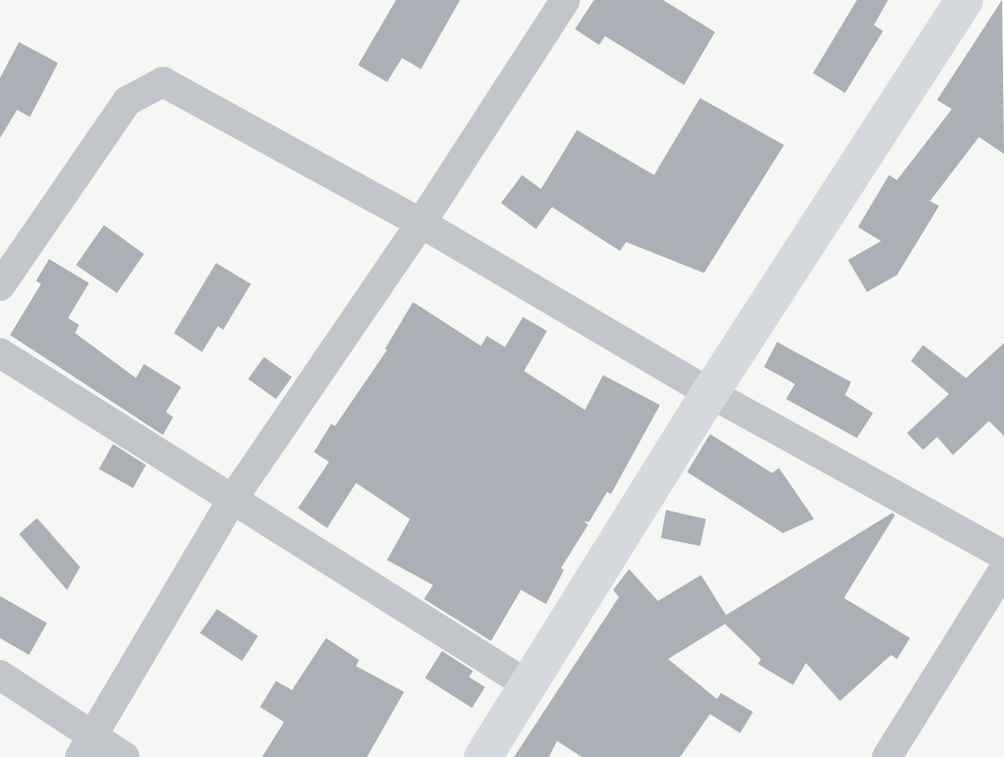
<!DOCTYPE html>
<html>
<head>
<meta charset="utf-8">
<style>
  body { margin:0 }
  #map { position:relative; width:1004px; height:757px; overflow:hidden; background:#f6f7f4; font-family:"Alegreya Sans",sans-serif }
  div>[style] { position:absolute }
  .building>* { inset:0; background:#abb0b7 }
  .street>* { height:30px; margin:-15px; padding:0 15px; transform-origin:15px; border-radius:15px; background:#c2c5c9 }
  .secondary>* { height:38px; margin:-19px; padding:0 19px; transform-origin:19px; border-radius:19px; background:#d5d8dc }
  span { translate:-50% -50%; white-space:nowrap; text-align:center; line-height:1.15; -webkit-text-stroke:7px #fff; paint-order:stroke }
</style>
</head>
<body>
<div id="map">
  <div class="building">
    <i style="clip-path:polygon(396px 0,460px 0,421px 69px,402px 58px,387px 82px,358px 65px)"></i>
    <i style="clip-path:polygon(594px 0,663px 0,715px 32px,684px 85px,605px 36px,599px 45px,575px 29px)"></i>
    <i style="clip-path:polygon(857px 0,888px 0,874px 25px,883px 31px,845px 93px,813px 73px)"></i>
    <i style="clip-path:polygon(1002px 0,1004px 154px,979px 137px,930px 201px,939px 206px,897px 275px,867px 292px,848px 260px,881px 241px,858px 227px,889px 175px,897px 180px,952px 109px,937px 100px)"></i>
    <i style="clip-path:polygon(19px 42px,58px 63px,30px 117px,17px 110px,0 138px,0 78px)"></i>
    <i style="clip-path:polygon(700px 98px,784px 145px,704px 273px,626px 242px,620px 251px,552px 207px,536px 229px,501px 203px,522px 175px,541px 189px,577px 130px,654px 175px)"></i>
    <i style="clip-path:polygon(104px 225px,144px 254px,117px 293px,76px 265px)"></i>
    <i style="clip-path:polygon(49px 259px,89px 283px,68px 318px,79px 325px,75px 333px,136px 378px,144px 364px,181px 387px,166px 412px,173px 417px,163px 435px,10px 335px,41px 284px,36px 281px)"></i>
    <i style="clip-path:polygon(216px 263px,251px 284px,223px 330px,218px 326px,202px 352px,174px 333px)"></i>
    <i style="clip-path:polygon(413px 302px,481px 346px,487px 336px,505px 347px,523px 317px,547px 331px,524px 371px,585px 410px,603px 375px,660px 405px,611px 494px,607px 492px,589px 522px,584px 521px,588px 525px,561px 568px,564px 570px,546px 604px,521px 590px,491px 641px,424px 599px,433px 585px,387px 560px,410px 519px,356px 483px,327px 528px,298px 508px,329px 462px,314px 452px,331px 424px,335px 426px,387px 350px,385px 349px)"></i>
    <i style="clip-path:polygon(777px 342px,851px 382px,845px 395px,873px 413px,857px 438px,786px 399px,795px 384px,764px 367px)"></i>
    <i style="clip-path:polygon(1004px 343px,1004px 436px,989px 421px,953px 455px,937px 437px,923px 450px,907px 433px,949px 394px,911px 361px,923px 345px,966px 378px)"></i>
    <i style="clip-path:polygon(264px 357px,292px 377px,276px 399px,248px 379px)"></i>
    <i style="clip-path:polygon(710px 434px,772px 473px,779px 468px,814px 519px,783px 533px,687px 472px)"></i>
    <i style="clip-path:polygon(113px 444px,146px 465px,133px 488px,99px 469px)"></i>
    <i style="clip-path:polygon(666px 510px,706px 519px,700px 546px,661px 538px)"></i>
    <i style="clip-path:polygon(892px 513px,895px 515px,844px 598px,910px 638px,897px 659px,891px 655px,840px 701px,806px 663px,793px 685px,758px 664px,761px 659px,725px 624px,668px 659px,717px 699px,721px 693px,753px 712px,740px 733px,710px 714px,680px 757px,582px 757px,557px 741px,549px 757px,514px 757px,619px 597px,613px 590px,629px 569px,658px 601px,701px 575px,726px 615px)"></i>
    <i style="clip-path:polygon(37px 518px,80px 567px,67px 590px,19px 534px)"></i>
    <i style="clip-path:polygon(0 596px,47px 623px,29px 655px,0 638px)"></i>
    <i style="clip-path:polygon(217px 609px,258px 636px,242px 661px,200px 633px)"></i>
    <i style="clip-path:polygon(326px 638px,359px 660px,356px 666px,404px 692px,367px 757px,262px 757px,284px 722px,260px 707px,276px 681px,292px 690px)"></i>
    <i style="clip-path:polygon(442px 651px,473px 671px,469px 677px,485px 687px,472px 708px,425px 678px)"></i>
  </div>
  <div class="street">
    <i style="left:0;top:286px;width:224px;rotate:-55.5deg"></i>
    <i style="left:127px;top:101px;width:41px;rotate:-27.8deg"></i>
    <i style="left:163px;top:82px;width:294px;rotate:28.7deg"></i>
    <i style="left:421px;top:223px;width:335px;rotate:30.5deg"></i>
    <i style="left:710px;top:393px;width:336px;rotate:28.9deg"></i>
    <i style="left:0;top:353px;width:624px;rotate:32.16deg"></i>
    <i style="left:0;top:675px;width:149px;rotate:33.3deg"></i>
    <i style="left:80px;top:757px;width:302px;rotate:-59.4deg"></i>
    <i style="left:234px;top:497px;width:332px;rotate:-55.7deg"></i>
    <i style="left:421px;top:223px;width:265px;rotate:-57.1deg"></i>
    <i style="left:887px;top:757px;width:221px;rotate:-58.1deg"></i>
  </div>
  <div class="secondary">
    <i style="left:483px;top:757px;width:429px;rotate:-58.1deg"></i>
    <i style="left:710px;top:393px;width:468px;rotate:-57.1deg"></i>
  </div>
</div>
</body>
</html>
